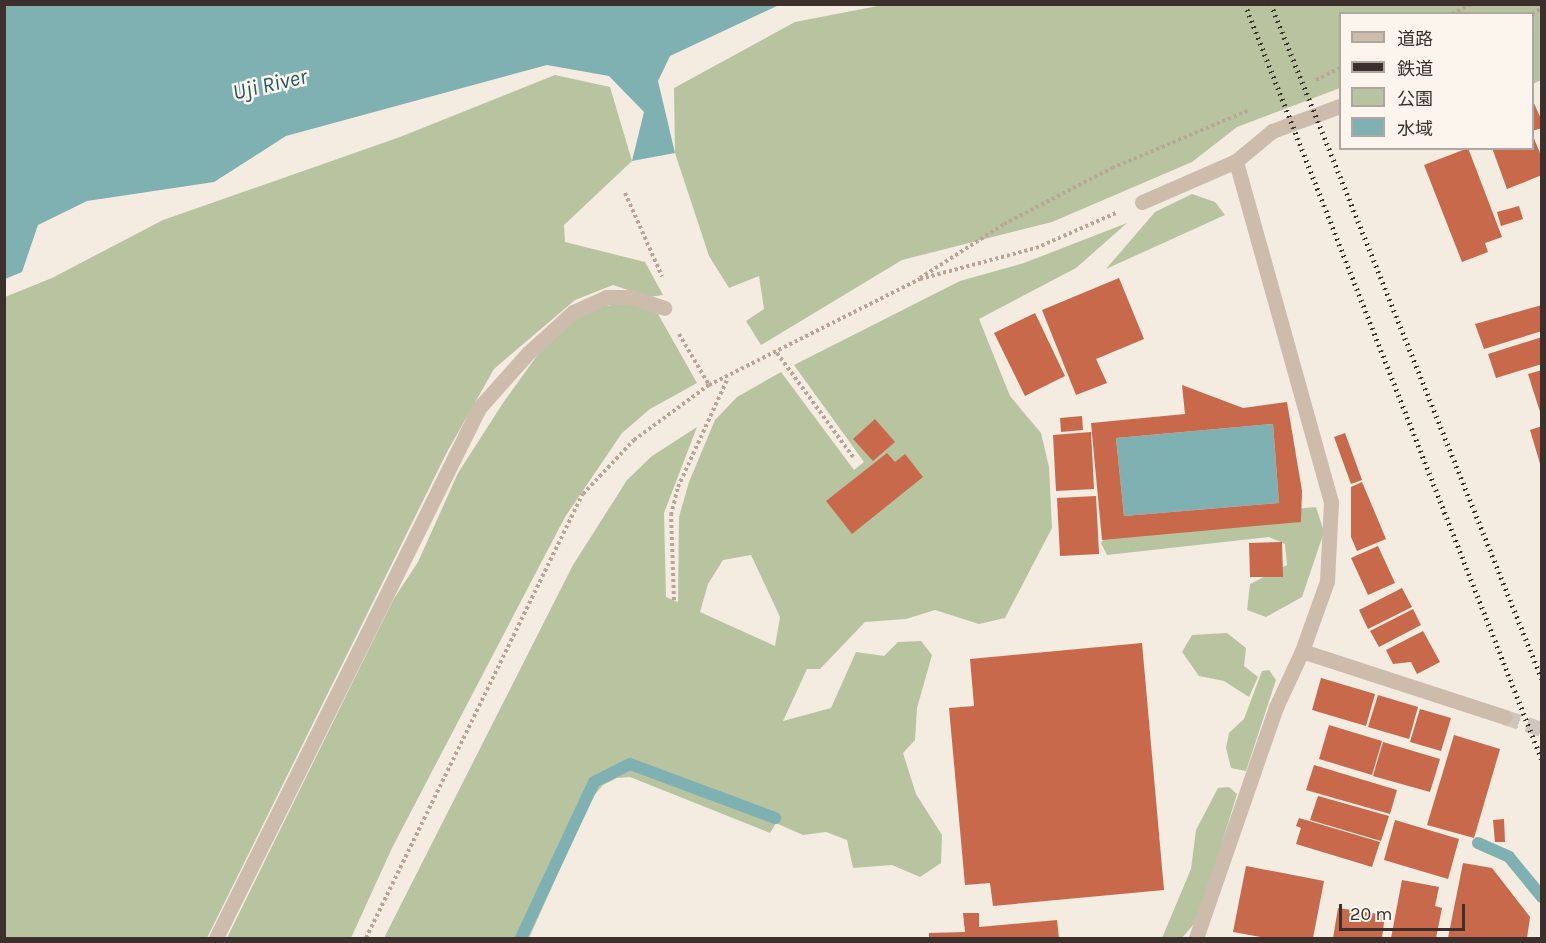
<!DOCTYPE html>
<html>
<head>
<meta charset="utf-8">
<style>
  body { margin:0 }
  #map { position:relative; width:1546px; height:943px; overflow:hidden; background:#f4ebe1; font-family:Karla,"Noto Sans JP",sans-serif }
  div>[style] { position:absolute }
  .green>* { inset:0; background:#b8c4a0 }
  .water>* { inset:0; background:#7fb0b2 }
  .stream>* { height:12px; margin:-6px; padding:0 6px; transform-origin:6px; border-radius:6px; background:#7fb0b2 }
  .building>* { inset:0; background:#c8694b }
  .minor-tunnel>* { height:15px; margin-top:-7.5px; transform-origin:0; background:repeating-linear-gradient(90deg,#cfc6bd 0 15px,transparent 0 23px) }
  .path>* { height:4px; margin-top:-2px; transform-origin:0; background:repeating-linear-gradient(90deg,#b9a596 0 3px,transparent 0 6px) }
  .minor>* { height:15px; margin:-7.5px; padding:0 7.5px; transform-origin:7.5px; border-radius:7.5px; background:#cdbbac }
  .rail>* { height:4.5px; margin-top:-2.25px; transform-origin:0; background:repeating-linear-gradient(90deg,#3b302b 0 1.5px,transparent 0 6px) }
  span { translate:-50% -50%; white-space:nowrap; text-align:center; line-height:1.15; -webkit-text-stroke:5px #fbf5ee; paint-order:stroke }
  .water-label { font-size:22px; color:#1f5a5e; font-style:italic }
  .frame { position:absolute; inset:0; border:6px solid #3b302b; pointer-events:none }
  .legend { position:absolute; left:1339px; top:12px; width:195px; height:138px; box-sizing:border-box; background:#fbf5ee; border:2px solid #aea6a0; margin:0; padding:8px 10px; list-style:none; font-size:18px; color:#3b302b }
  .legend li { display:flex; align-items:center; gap:12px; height:30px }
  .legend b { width:30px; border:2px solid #aea6a0 }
  .scale { position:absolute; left:1339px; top:904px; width:126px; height:27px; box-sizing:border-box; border:3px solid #3b302b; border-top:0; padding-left:8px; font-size:18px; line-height:21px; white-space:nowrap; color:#3b302b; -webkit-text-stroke:4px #fbf5ee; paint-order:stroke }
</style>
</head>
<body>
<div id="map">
  <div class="green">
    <i style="clip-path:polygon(888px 4px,1541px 5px,1541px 80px,1533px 84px,1532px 14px,1340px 14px,1340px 88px,1237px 127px,1192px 162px,1052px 222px,902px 260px,761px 345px,746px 321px,764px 309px,759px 276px,729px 288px,709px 256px,675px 153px,674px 88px,795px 22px)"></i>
    <i style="clip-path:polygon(555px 75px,610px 87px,632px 161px,564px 225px,565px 242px,645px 262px,663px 295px,649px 297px,613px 285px,575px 300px,494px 369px,447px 452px,207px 938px,5px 938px,5px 297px,52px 278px,163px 220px,400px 137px)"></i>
    <i style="clip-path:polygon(1192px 194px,1215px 202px,1225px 215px,1106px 269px,1155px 212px)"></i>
    <i style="clip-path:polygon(evenodd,1127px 223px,1076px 268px,979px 319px,1010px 396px,1041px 433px,1049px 467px,1052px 528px,1005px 618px,979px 624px,935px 610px,906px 619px,865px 622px,820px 669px,807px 669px,783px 721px,831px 708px,856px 652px,884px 656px,898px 642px,921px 641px,932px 655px,917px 708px,915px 740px,903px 753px,916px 794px,942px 835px,941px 863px,920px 877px,892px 865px,853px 868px,847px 840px,826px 832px,803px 835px,776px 823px,770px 833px,630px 777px,617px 778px,603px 785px,592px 798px,529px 938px,384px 938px,573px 565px,627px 480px,652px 456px,697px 427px,664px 513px,666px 597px,678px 602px,679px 517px,689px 482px,715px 420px,737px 397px,781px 372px,854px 470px,864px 462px,794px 365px,960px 281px,1024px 263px,1127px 223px,751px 555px,780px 617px,775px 646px,700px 612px,708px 584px,723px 560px,751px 555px)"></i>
    <i style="clip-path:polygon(631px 302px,658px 314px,697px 383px,650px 409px,622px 433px,565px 517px,392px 848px,351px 938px,227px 938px,393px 600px,418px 562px,458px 473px,503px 403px,536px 357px,568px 323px,599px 307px)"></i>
    <i style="clip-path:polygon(1316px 507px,1324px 532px,1302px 597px,1266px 617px,1247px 610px,1250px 584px,1287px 565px,1285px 544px,1269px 537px,1107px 555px,1101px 543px,1113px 527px)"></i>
    <i style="clip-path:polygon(1227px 633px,1246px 648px,1244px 666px,1258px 677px,1249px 697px,1224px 681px,1199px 676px,1182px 652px,1192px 635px)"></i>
    <i style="clip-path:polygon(1269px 670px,1276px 680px,1246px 771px,1231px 768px,1226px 748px,1229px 733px,1244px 719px,1262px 671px)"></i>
    <i style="clip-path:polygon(1229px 787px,1237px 794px,1199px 918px,1182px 938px,1162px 938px,1191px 869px,1196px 830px,1218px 788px)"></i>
  </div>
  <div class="water">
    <i style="clip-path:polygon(5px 4px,779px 4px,779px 5px,670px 56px,658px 81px,675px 153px,632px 161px,644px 112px,609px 76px,547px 65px,286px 136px,214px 182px,87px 201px,38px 225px,22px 272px,5px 279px)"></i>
    <i style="clip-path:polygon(1273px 424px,1279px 503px,1124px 516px,1116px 438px)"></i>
  </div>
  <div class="stream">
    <i style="left:1478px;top:843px;width:34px;rotate:24deg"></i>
    <i style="left:1509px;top:857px;width:52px;rotate:50.5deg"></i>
    <i style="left:521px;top:938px;width:172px;rotate:-64.9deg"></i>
    <i style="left:594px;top:782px;width:40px;rotate:-26.6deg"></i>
    <i style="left:630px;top:764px;width:155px;rotate:20.4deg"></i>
  </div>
  <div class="building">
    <i style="clip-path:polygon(1532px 99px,1542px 121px,1542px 128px,1532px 131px)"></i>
    <i style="clip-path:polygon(1533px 136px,1542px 158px,1542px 175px,1507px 189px,1492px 148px,1532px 148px)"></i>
    <i style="clip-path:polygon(1468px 148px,1502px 237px,1485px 243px,1488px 252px,1462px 262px,1424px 165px)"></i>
    <i style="clip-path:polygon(1519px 206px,1523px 219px,1501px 226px,1497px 212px)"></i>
    <i style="clip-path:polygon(1119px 278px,1144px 339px,1096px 359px,1107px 383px,1076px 395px,1042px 310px)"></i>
    <i style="clip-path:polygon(1542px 305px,1542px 331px,1484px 349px,1475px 324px)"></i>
    <i style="clip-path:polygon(1035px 313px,1065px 376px,1025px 396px,994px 333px)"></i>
    <i style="clip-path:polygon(1542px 337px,1542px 364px,1496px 378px,1488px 354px)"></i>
    <i style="clip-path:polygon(1542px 370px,1542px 414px,1541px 415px,1528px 374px)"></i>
    <i style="clip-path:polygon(evenodd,1182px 385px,1243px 408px,1287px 402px,1302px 491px,1301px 522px,1102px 540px,1091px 423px,1185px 414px,1182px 385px,1273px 424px,1279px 503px,1124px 516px,1116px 438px,1273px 424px)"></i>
    <i style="clip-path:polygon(1082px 416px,1083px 430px,1061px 432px,1060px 418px)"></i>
    <i style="clip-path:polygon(875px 419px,895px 442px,873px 461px,853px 439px)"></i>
    <i style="clip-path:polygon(1542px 426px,1542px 467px,1541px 467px,1530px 430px)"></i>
    <i style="clip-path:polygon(1091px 432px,1094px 489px,1056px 491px,1053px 435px)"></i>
    <i style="clip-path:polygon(1345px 433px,1362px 480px,1351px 484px,1334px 437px)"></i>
    <i style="clip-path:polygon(887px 453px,895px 462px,905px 454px,923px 477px,852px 534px,826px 501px)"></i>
    <i style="clip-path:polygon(1362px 482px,1386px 539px,1357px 551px,1351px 537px,1351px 487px)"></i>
    <i style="clip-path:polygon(1096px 496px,1099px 554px,1060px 556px,1057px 498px)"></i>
    <i style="clip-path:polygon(1282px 542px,1283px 577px,1250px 577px,1249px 543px)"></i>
    <i style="clip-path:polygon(1378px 546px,1395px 583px,1368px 595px,1351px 558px)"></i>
    <i style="clip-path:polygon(1402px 588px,1412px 607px,1368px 629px,1359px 610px)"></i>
    <i style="clip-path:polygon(1413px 609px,1421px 625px,1379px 647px,1370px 631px)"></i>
    <i style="clip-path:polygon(1423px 631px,1440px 662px,1417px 674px,1411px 662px,1393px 664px,1386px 650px)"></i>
    <i style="clip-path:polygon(1142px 643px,1164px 890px,993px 906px,990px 883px,965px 885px,949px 708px,974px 706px,970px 659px)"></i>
    <i style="clip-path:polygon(1321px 678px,1375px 694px,1366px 726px,1312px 710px)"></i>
    <i style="clip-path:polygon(1378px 695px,1418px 707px,1409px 739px,1368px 727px)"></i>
    <i style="clip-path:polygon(1420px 709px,1451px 718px,1441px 751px,1410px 742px)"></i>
    <i style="clip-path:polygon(1329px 725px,1382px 741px,1372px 775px,1319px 759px)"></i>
    <i style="clip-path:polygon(1454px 735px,1500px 749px,1474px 838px,1427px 825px)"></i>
    <i style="clip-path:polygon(1383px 742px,1440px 759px,1430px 792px,1373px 776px)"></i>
    <i style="clip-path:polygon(1314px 765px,1397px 790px,1390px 814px,1306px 790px)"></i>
    <i style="clip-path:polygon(1318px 796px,1389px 816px,1381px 841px,1310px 820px)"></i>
    <i style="clip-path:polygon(1299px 818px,1380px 842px,1372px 867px,1296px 844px,1301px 828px,1296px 826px)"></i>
    <i style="clip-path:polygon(1504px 819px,1505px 842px,1495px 842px,1493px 820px)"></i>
    <i style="clip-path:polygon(1395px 820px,1459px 839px,1448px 879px,1384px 860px)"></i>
    <i style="clip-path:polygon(1463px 863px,1492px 868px,1530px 917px,1527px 938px,1448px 938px)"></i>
    <i style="clip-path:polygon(1246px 866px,1324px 881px,1313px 938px,1266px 938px,1233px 932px)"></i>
    <i style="clip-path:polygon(1402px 880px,1439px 887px,1435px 906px,1442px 908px,1436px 938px,1391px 938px)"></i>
    <i style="clip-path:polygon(1338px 908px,1385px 915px,1382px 938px,1333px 938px)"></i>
    <i style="clip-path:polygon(963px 913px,979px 913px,979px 927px,1057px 920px,1059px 938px,929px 938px,929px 933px,965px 932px)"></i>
  </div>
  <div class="minor-tunnel">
    <i style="left:1505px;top:717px;width:39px;rotate:18deg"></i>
  </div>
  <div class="path">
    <i style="left:1452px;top:14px;width:21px;rotate:-28deg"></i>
    <i style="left:1532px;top:14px;width:12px;rotate:-31deg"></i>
    <i style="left:1316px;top:80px;width:27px;rotate:-27deg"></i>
    <i style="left:625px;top:193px;width:91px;rotate:66deg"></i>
    <i style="left:920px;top:278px;width:100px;rotate:-32.7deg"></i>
    <i style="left:1004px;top:224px;width:122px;rotate:-27.4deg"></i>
    <i style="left:1112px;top:168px;width:149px;rotate:-22.9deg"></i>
    <i style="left:679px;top:334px;width:59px;rotate:59.5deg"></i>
    <i style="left:777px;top:353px;width:129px;rotate:53.8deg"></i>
    <i style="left:674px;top:600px;width:85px;rotate:-92deg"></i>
    <i style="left:671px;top:515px;width:29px;rotate:-76deg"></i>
    <i style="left:678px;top:487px;width:120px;rotate:-65.4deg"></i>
    <i style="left:366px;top:938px;width:494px;rotate:-64deg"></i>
    <i style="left:583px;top:494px;width:74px;rotate:-46.6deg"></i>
    <i style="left:634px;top:440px;width:93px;rotate:-36.3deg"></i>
    <i style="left:709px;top:385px;width:236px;rotate:-26.7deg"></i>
    <i style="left:920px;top:279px;width:120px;rotate:-15deg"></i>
    <i style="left:1036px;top:248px;width:87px;rotate:-23.6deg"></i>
  </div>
  <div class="minor">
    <i style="left:1142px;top:202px;width:103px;rotate:-23.6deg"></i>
    <i style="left:1236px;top:161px;width:47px;rotate:-39.8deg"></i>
    <i style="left:1272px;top:131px;width:72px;rotate:-20.2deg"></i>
    <i style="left:1302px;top:651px;width:213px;rotate:18deg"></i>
    <i style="left:216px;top:938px;width:592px;rotate:-63.61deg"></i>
    <i style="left:479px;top:408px;width:74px;rotate:-48.3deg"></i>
    <i style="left:528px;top:353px;width:61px;rotate:-42.3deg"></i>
    <i style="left:573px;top:312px;width:36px;rotate:-24deg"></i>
    <i style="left:606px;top:297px;width:25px"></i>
    <i style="left:631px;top:297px;width:35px;rotate:18deg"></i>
    <i style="left:1196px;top:938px;width:244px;rotate:-70.9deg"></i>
    <i style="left:1276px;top:707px;width:62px;rotate:-65.1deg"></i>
    <i style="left:1302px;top:651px;width:74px;rotate:-70.3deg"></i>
    <i style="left:1327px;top:581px;width:79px;rotate:-87.1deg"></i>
    <i style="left:1331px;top:502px;width:354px;rotate:-105.6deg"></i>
  </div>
  <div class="rail">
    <i style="left:1245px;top:4px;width:812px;rotate:68.55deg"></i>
    <i style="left:1271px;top:4px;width:727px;rotate:68.13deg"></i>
  </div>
  <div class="water-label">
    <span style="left:270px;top:85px;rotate:-13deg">Uji River</span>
  </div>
  <div class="frame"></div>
  <ul class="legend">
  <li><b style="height:8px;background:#cdbbac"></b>道路</li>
  <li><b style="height:8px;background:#3b302b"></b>鉄道</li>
  <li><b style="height:16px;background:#b8c4a0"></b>公園</li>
  <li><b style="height:16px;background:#7fb0b2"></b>水域</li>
  </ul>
  <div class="scale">20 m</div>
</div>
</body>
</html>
